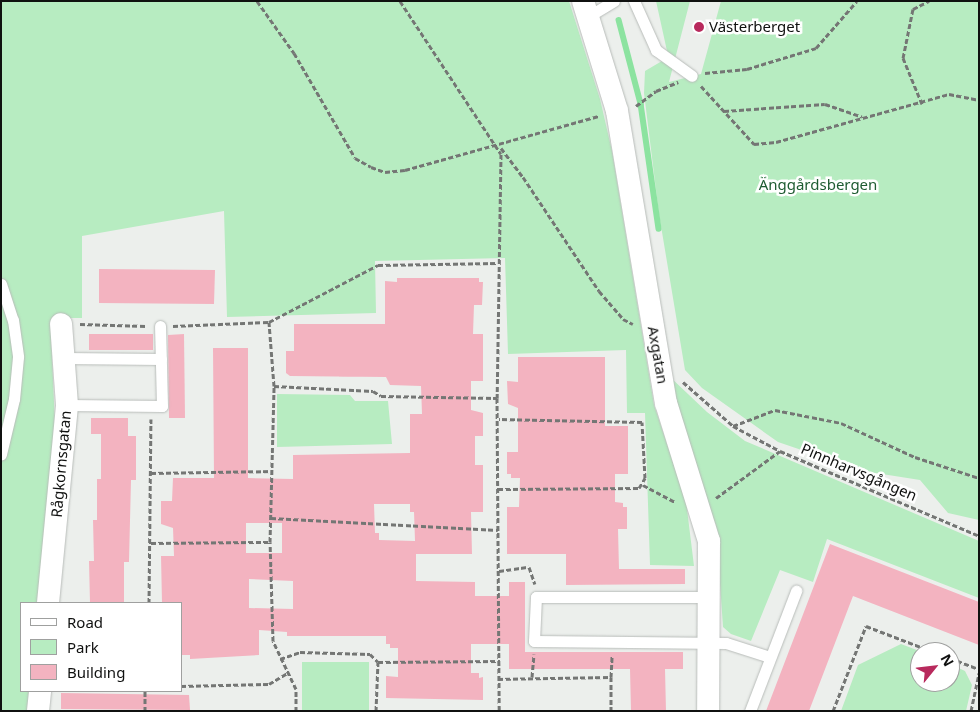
<!DOCTYPE html>
<html>
<head>
<meta charset="utf-8">
<style>
  body { margin:0 }
  #map { position:relative; width:980px; height:712px; overflow:hidden; background:#ecefec; font-family:"Noto Sans",sans-serif }
  div>[style] { position:absolute }
  .green>* { inset:0; background:#b7ecc1 }
  .stream>* { height:5.5px; margin:-2.75px; padding:0 2.75px; transform-origin:2.75px; border-radius:2.75px; background:#8ce3a0 }
  .building>* { inset:0; background:#f3b3c0 }
  .path>* { height:3px; margin-top:-1.5px; transform-origin:0; background:repeating-linear-gradient(90deg,#747674 0 5px,transparent 0 7.5px) }
  .roads { filter:drop-shadow(0 0 1px #b8bcb9) drop-shadow(0 0 1px #b8bcb9) }
  .lane>* { height:11px; margin:-5.5px; padding:0 5.5px; transform-origin:5.5px; border-radius:5.5px; background:#fff }
  .street>* { height:22px; margin:-11px; padding:0 11px; transform-origin:11px; border-radius:11px; background:#fff }
  .dots>* { width:14px; height:14px; translate:-50% -50%; box-sizing:border-box; border:2px solid #fff; border-radius:50% }
  span { translate:-50% -50%; white-space:nowrap; text-align:center; line-height:1.15; -webkit-text-stroke:5px #fff; paint-order:stroke }
  .poi-label { font-size:15px; color:#101110 }
  .left { translate:0 -50%; text-align:left }
  .park-label { font-size:15px; color:#1f5c32 }
  .street-label { font-size:15px; color:#101110 }
  .frame { position:absolute; inset:0; border:2px solid #101110; pointer-events:none }
  .legend { position:absolute; left:20px; top:602px; width:162px; height:90px; box-sizing:border-box; background:#fff; border:1px solid #9fa09f; margin:0; padding:6px 9px; list-style:none; font-size:15px; color:#101110 }
  .legend li { display:flex; align-items:center; gap:10px; height:25px }
  .legend b { width:25px; border:1px solid #9fa09f }
  .north { position:absolute; left:910px; top:642px; width:50px; height:50px; box-sizing:border-box; background:#fff; border:1px solid #9fa09f; border-radius:50%; rotate:61deg; font-size:14px; font-weight:700; line-height:20px; text-align:center; color:#101110 }
  .north::after { content:''; display:block; margin:auto; width:18px; height:22px; background:#b82a5d; clip-path:polygon(50% 0,100% 100%,50% 72%,0 100%) }
</style>
</head>
<body>
<div id="map">
  <div class="green">
    <i style="clip-path:polygon(1px 1px,569px 1px,600px 99px,612px 151px,654px 405px,686px 501px,694px 566px,650px 565px,645px 413px,627px 413px,626px 350px,508px 354px,505px 258px,375px 261px,376px 313px,227px 317px,224px 211px,82px 236px,82px 318px,53px 318px,51px 332px,55px 426px,37px 603px,21px 603px,21px 691px,29px 691px,27px 711px,1px 711px)"></i>
    <i style="clip-path:polygon(656px 1px,690px 1px,669px 82px,701px 74px,721px 1px,979px 1px,979px 520px,948px 513px,920px 480px,863px 471px,778px 442px,702px 388px,685px 370px,659px 214px,644px 93px,645px 71px,662px 61px,667px 51px)"></i>
    <i style="clip-path:polygon(669px 376px,707px 412px,745px 441px,979px 541px,979px 598px,827px 539px,813px 582px,780px 570px,751px 641px,731px 634px,723px 627px,716px 525px,690px 466px)"></i>
    <i style="clip-path:polygon(277px 394px,350px 395px,355px 401px,388px 401px,392px 444px,277px 447px)"></i>
    <i style="clip-path:polygon(901px 644px,922px 652px,920px 682px,950px 682px,950px 664px,965px 671px,972px 685px,966px 711px,841px 711px,858px 665px)"></i>
    <i style="clip-path:polygon(302px 662px,369px 662px,369px 711px,302px 711px)"></i>
  </div>
  <div class="stream">
    <i style="left:619px;top:20px;width:87px;rotate:75.3deg"></i>
    <i style="left:641px;top:104px;width:126px;rotate:81.8deg"></i>
  </div>
  <div class="building">
    <i style="clip-path:polygon(99px 269px,215px 270px,214px 304px,99px 303px)"></i>
    <i style="clip-path:polygon(evenodd,397px 278px,479px 278px,479px 282px,483px 282px,482px 305px,474px 305px,473px 334px,483px 334px,483px 381px,471px 381px,471px 410px,483px 413px,483px 436px,475px 436px,475px 465px,483px 465px,483px 512px,471px 512px,472px 554px,416px 554px,416px 581px,475px 582px,475px 596px,509px 596px,509px 582px,525px 582px,525px 652px,683px 652px,683px 669px,665px 669px,666px 711px,631px 711px,630px 669px,509px 669px,509px 644px,471px 644px,471px 673px,479px 673px,479px 678px,483px 677px,483px 700px,386px 698px,386px 676px,398px 677px,398px 648px,390px 648px,390px 644px,386px 644px,386px 636px,287px 636px,287px 632px,259px 630px,259px 655px,190px 659px,190px 655px,181px 655px,181px 603px,162px 603px,161px 556px,174px 556px,173px 528px,161px 524px,161px 501px,172px 501px,173px 478px,214px 478px,213px 348px,248px 348px,248px 478px,293px 479px,293px 455px,410px 453px,410px 414px,422px 414px,421px 386px,390px 385px,386px 377px,290px 376px,286px 373px,286px 351px,294px 351px,294px 324px,385px 324px,385px 281px,397px 282px,397px 278px,374px 504px,410px 504px,410px 512px,414px 512px,415px 541px,379px 540px,379px 533px,375px 533px,374px 504px,397px 278px,246px 523px,282px 523px,282px 553px,246px 553px,246px 523px,397px 278px,249px 579px,293px 581px,293px 609px,249px 608px,249px 579px)"></i>
    <i style="clip-path:polygon(89px 334px,153px 334px,153px 350px,89px 350px)"></i>
    <i style="clip-path:polygon(184px 334px,185px 418px,169px 418px,168px 335px)"></i>
    <i style="clip-path:polygon(518px 357px,605px 357px,605px 426px,628px 426px,628px 474px,615px 474px,615px 502px,623px 503px,623px 507px,627px 507px,627px 529px,618px 529px,619px 569px,685px 569px,685px 584px,566px 585px,566px 554px,507px 554px,507px 507px,519px 507px,520px 478px,511px 478px,511px 474px,507px 474px,507px 452px,518px 452px,518px 408px,508px 404px,507px 381px,518px 382px)"></i>
    <i style="clip-path:polygon(91px 418px,128px 418px,128px 436px,136px 436px,136px 480px,131px 480px,129px 562px,124px 562px,124px 603px,90px 603px,89px 561px,94px 561px,93px 520px,97px 520px,97px 479px,101px 479px,101px 434px,91px 434px)"></i>
    <i style="clip-path:polygon(830px 544px,979px 602px,979px 645px,853px 596px,809px 711px,766px 711px)"></i>
    <i style="clip-path:polygon(61px 693px,189px 695px,190px 710px,61px 709px)"></i>
  </div>
  <div class="path">
    <i style="left:257px;top:1px;width:64px;rotate:54.6deg"></i>
    <i style="left:294px;top:53px;width:121px;rotate:59.8deg"></i>
    <i style="left:355px;top:158px;width:18px;rotate:29deg"></i>
    <i style="left:371px;top:167px;width:15px;rotate:20deg"></i>
    <i style="left:385px;top:172px;width:20px;rotate:-6deg"></i>
    <i style="left:405px;top:170px;width:201px;rotate:-15.6deg"></i>
    <i style="left:400px;top:1px;width:183px;rotate:56.6deg"></i>
    <i style="left:501px;top:154px;width:244px;rotate:90.9deg"></i>
    <i style="left:497px;top:398px;width:313px;rotate:89.6deg"></i>
    <i style="left:705px;top:73px;width:42px;rotate:-5.4deg"></i>
    <i style="left:747px;top:69px;width:72px;rotate:-16.9deg"></i>
    <i style="left:816px;top:48px;width:62px;rotate:-48.9deg"></i>
    <i style="left:701px;top:86px;width:79px;rotate:47.6deg"></i>
    <i style="left:754px;top:144px;width:22px;rotate:-5deg"></i>
    <i style="left:776px;top:142px;width:180px;rotate:-15.5deg"></i>
    <i style="left:949px;top:94px;width:31px;rotate:11deg"></i>
    <i style="left:922px;top:104px;width:50px;rotate:-112.4deg"></i>
    <i style="left:903px;top:58px;width:50px;rotate:-78.5deg"></i>
    <i style="left:913px;top:9px;width:18px;rotate:-27deg"></i>
    <i style="left:636px;top:106px;width:25px;rotate:-37deg"></i>
    <i style="left:656px;top:91px;width:24px;rotate:-22deg"></i>
    <i style="left:724px;top:111px;width:101px;rotate:-4deg"></i>
    <i style="left:825px;top:104px;width:39px;rotate:19deg"></i>
    <i style="left:501px;top:148px;width:36px;rotate:53deg"></i>
    <i style="left:523px;top:177px;width:137px;rotate:56.3deg"></i>
    <i style="left:599px;top:291px;width:37px;rotate:49deg"></i>
    <i style="left:623px;top:319px;width:11px;rotate:27deg"></i>
    <i style="left:80px;top:324px;width:66px;rotate:1.7deg"></i>
    <i style="left:173px;top:326px;width:96px;rotate:-2.4deg"></i>
    <i style="left:683px;top:382px;width:67px;rotate:41.3deg"></i>
    <i style="left:733px;top:426px;width:53px;rotate:28deg"></i>
    <i style="left:274px;top:386px;width:99px;rotate:2.9deg"></i>
    <i style="left:373px;top:391px;width:9px;rotate:32deg"></i>
    <i style="left:381px;top:396px;width:116px;rotate:1deg"></i>
    <i style="left:733px;top:426px;width:45px;rotate:-20.9deg"></i>
    <i style="left:775px;top:410px;width:67px;rotate:11.1deg"></i>
    <i style="left:841px;top:423px;width:81px;rotate:24.7deg"></i>
    <i style="left:915px;top:457px;width:67px;rotate:18.2deg"></i>
    <i style="left:151px;top:473px;width:121px;rotate:-0.9deg"></i>
    <i style="left:643px;top:485px;width:36px;rotate:28deg"></i>
    <i style="left:498px;top:489px;width:141px;rotate:-0.4deg"></i>
    <i style="left:639px;top:488px;width:12px;rotate:-59deg"></i>
    <i style="left:645px;top:478px;width:56px;rotate:-93.1deg"></i>
    <i style="left:642px;top:422px;width:143px;rotate:-178.8deg"></i>
    <i style="left:716px;top:498px;width:79px;rotate:-36.3deg"></i>
    <i style="left:780px;top:451px;width:216px;rotate:23.1deg"></i>
    <i style="left:271px;top:518px;width:227px;rotate:3deg"></i>
    <i style="left:151px;top:543px;width:119px;rotate:-0.5deg"></i>
    <i style="left:499px;top:571px;width:30px;rotate:-8deg"></i>
    <i style="left:529px;top:567px;width:18px;rotate:71deg"></i>
    <i style="left:149px;top:603px;width:184px;rotate:-89.4deg"></i>
    <i style="left:950px;top:658px;width:31px;rotate:21deg"></i>
    <i style="left:280px;top:659px;width:21px;rotate:-19deg"></i>
    <i style="left:300px;top:652px;width:70px;rotate:1.6deg"></i>
    <i style="left:370px;top:654px;width:11px;rotate:45deg"></i>
    <i style="left:532px;top:677px;width:23px;rotate:-85deg"></i>
    <i style="left:611px;top:677px;width:22px;rotate:-87deg"></i>
    <i style="left:498px;top:679px;width:113px;rotate:-1deg"></i>
    <i style="left:611px;top:677px;width:34px;rotate:90deg"></i>
    <i style="left:181px;top:686px;width:88px;rotate:-1.3deg"></i>
    <i style="left:269px;top:684px;width:21px;rotate:-31deg"></i>
    <i style="left:145px;top:711px;width:20px;rotate:-90deg"></i>
    <i style="left:296px;top:711px;width:22px;rotate:-90deg"></i>
    <i style="left:296px;top:689px;width:53px;rotate:-115.6deg"></i>
    <i style="left:273px;top:641px;width:99px;rotate:-91.7deg"></i>
    <i style="left:270px;top:542px;width:156px;rotate:-88.5deg"></i>
    <i style="left:274px;top:386px;width:64px;rotate:-94.5deg"></i>
    <i style="left:269px;top:322px;width:123px;rotate:-27.6deg"></i>
    <i style="left:378px;top:265px;width:120px;rotate:-1deg"></i>
    <i style="left:376px;top:711px;width:49px;rotate:-87.7deg"></i>
    <i style="left:378px;top:662px;width:122px;rotate:-0.5deg"></i>
    <i style="left:833px;top:711px;width:91px;rotate:-68.8deg"></i>
    <i style="left:866px;top:626px;width:73px;rotate:20.9deg"></i>
    <i style="left:971px;top:711px;width:39px;rotate:-78deg"></i>
  </div>
  <div class="roads">
    <div class="lane">
      <i style="left:634px;top:1px;width:54px;rotate:65.8deg"></i>
      <i style="left:656px;top:50px;width:44px;rotate:35.8deg"></i>
      <i style="left:589px;top:16px;width:29px;rotate:-31deg"></i>
      <i style="left:1px;top:284px;width:38px;rotate:72deg"></i>
      <i style="left:13px;top:320px;width:37px;rotate:82deg"></i>
      <i style="left:18px;top:357px;width:42px;rotate:95.4deg"></i>
      <i style="left:14px;top:399px;width:57px;rotate:103.3deg"></i>
      <i style="left:64px;top:358px;width:97px;rotate:0.6deg"></i>
      <i style="left:67px;top:405px;width:95px;rotate:0.6deg"></i>
      <i style="left:162px;top:406px;width:80px;rotate:-91.4deg"></i>
      <i style="left:711px;top:597px;width:175px;rotate:180deg"></i>
      <i style="left:536px;top:597px;width:44px;rotate:92.6deg"></i>
      <i style="left:534px;top:641px;width:192px;rotate:0.6deg"></i>
      <i style="left:726px;top:643px;width:46px;rotate:17.7deg"></i>
      <i style="left:750px;top:711px;width:129px;rotate:-69deg"></i>
    </div>
    <div class="street">
      <i style="left:583px;top:1px;width:115px;rotate:72.8deg"></i>
      <i style="left:617px;top:111px;width:296px;rotate:80.5deg"></i>
      <i style="left:666px;top:403px;width:145px;rotate:72.7deg"></i>
      <i style="left:709px;top:541px;width:170px;rotate:90.3deg"></i>
      <i style="left:48px;top:603px;width:199px;rotate:-84.5deg"></i>
      <i style="left:67px;top:405px;width:81px;rotate:-94.2deg"></i>
      <i style="left:38px;top:711px;width:20px;rotate:-84deg"></i>
    </div>
  </div>
  <div class="dots">
    <i style="left:699px;top:27px;background:#b82a5d"></i>
  </div>
  <div class="poi-label">
    <span class="left" style="left:709px;top:27px">Västerberget</span>
  </div>
  <div class="park-label">
    <span style="left:818px;top:185px">Änggårdsbergen</span>
  </div>
  <div class="street-label">
    <span style="left:658px;top:355px;rotate:80deg">Axgatan</span>
    <span style="left:61px;top:464px;rotate:-85deg">Rågkornsgatan</span>
    <span style="left:859px;top:472px;rotate:23deg">Pinnharvsgången</span>
  </div>
  <div class="frame"></div>
  <ul class="legend">
  <li><b style="height:6px;background:#fff"></b>Road</li>
  <li><b style="height:14px;background:#b7ecc1"></b>Park</li>
  <li><b style="height:14px;background:#f3b3c0"></b>Building</li>
  </ul>
  <div class="north">N</div>
</div>
</body>
</html>
